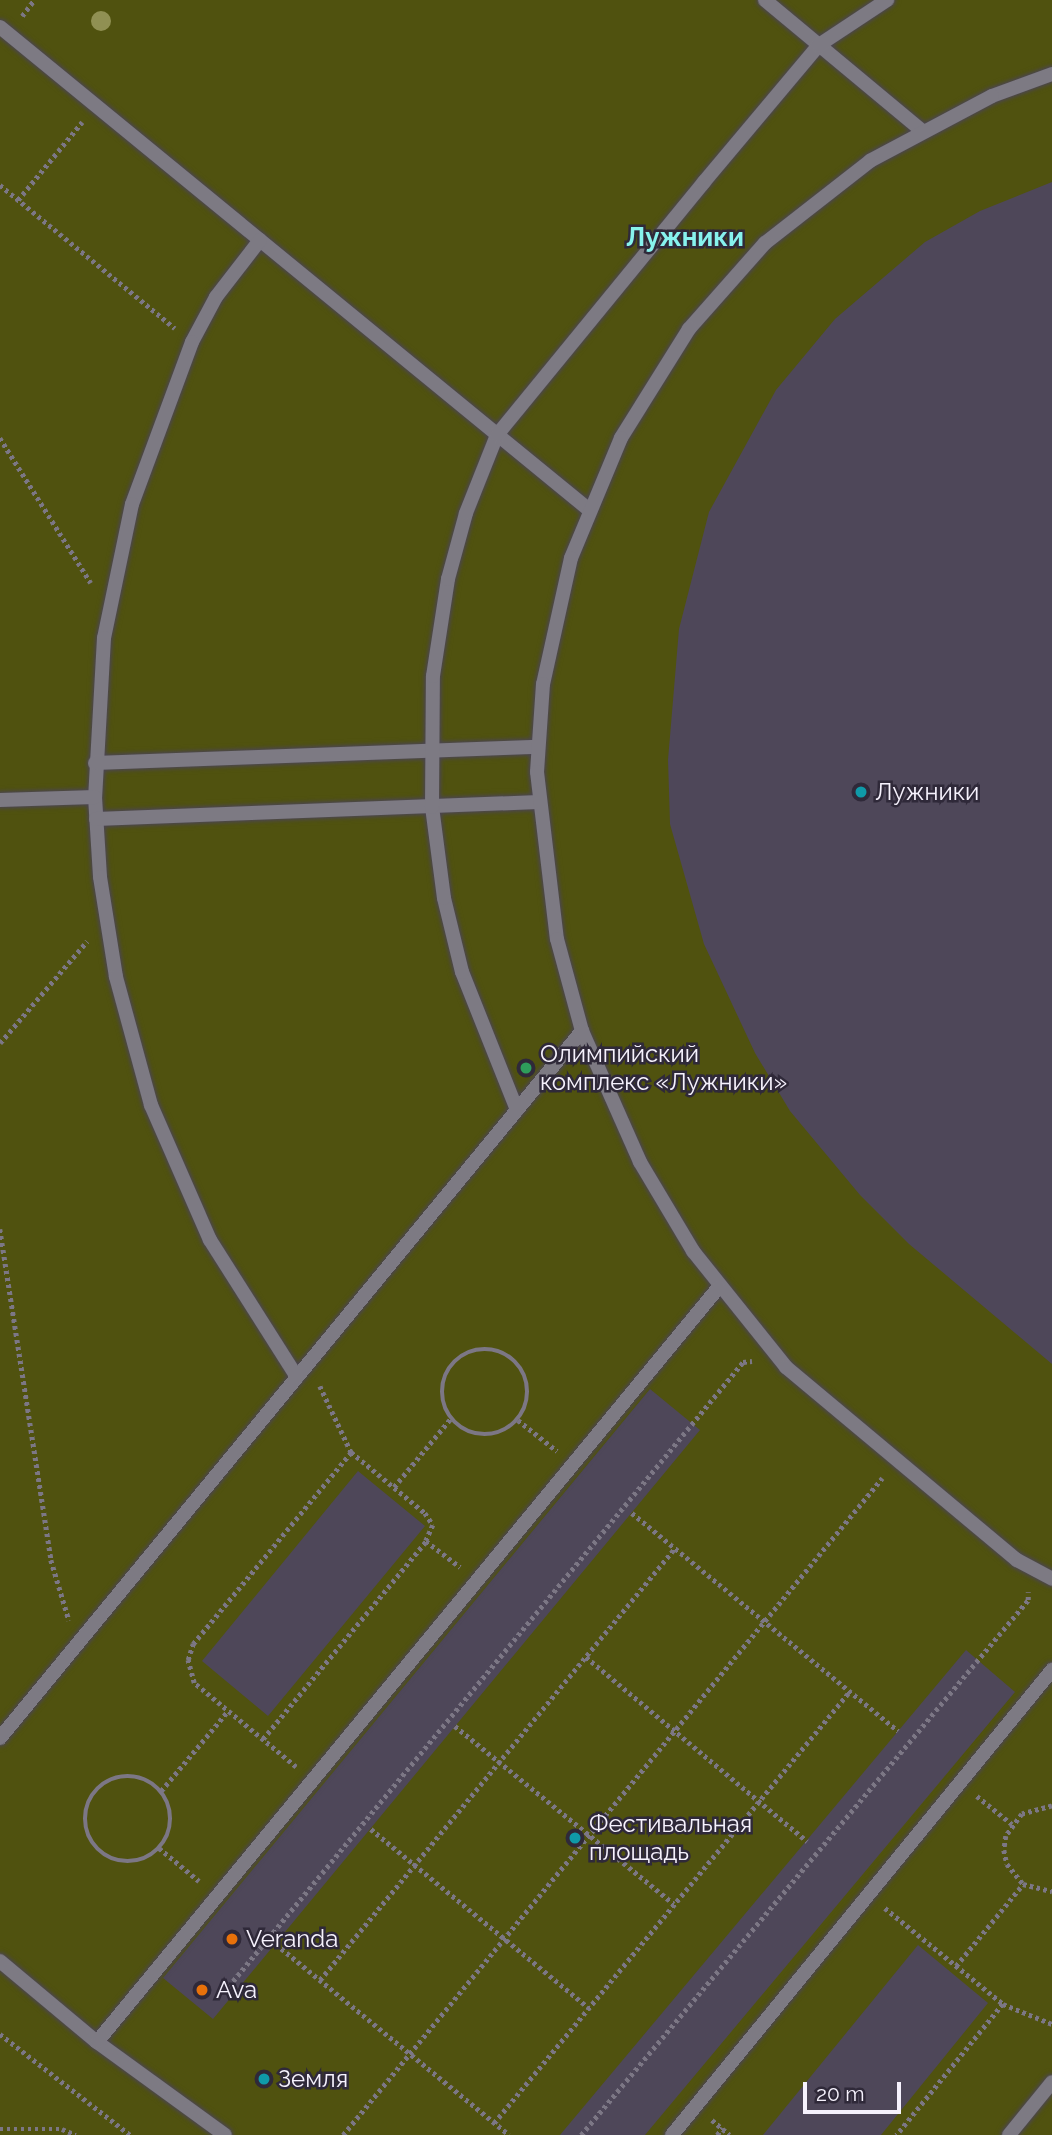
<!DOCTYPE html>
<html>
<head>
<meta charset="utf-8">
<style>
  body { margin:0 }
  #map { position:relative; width:1052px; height:2135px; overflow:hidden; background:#2f2939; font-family:Raleway,sans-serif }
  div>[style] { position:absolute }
  .green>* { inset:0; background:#50520f }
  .building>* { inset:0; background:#4e4759 }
  .path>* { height:4.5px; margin-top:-2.25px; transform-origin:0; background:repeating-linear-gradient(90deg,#7c7785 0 3.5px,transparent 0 7px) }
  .path>.ring { margin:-2.25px; padding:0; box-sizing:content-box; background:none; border:4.5px solid #7c7785; border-radius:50% }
  .roads { filter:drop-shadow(0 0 2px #4b4554) drop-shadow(0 0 2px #4b4554) }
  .service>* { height:14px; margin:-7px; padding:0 7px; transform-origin:7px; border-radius:7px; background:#7d7a83 }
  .minor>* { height:14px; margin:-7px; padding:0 7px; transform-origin:7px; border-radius:7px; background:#7d7a83 }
  .trees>* { width:20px; height:20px; margin:-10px; border-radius:50%; background:#909053 }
  .dots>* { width:19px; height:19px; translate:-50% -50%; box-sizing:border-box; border:4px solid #2f2939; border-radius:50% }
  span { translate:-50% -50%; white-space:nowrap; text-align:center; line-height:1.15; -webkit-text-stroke:5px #2f2939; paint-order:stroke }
  .poi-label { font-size:24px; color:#f6f2fd }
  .left { translate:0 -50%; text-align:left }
  .neighbourhood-label { font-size:26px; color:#87f2ed; font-weight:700 }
  .scale { position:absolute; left:803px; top:2082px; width:98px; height:32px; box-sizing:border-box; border:4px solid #f6f2fd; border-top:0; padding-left:9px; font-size:21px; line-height:24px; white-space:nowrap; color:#f6f2fd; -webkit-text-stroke:5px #2f2939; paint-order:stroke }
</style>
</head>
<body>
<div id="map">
  <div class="green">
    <i style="clip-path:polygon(0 0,1052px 0,1052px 2135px,0 2135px)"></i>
  </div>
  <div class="building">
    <i style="clip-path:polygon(1052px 182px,1052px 1364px,909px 1244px,860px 1195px,790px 1111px,755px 1053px,704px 944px,670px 824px,668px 760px,679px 629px,709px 512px,776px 390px,835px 319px,925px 242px,980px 211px)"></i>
    <i style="clip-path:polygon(650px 1389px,700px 1430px,213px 2019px,163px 1978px)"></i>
    <i style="clip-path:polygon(358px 1471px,425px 1526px,268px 1716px,202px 1661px)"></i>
    <i style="clip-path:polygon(966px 1650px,1015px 1692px,645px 2135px,560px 2135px)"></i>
    <i style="clip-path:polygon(918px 1945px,988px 2003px,881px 2135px,763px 2135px)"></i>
  </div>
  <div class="path">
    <i style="left:22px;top:16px;width:20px;rotate:-53deg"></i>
    <i style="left:0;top:185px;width:226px;rotate:39.3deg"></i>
    <i style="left:18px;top:200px;width:101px;rotate:-50.6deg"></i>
    <i style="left:0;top:438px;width:171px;rotate:57.9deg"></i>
    <i style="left:0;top:1043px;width:134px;rotate:-49.5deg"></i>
    <i style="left:0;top:1229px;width:335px;rotate:81.2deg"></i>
    <i style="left:51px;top:1560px;width:63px;rotate:73.3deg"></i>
    <i class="ring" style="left:442px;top:1349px;width:81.5px;height:81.5px"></i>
    <i style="left:320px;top:1386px;width:73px;rotate:64.8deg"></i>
    <i style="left:518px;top:1420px;width:50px;rotate:38.5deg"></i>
    <i style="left:394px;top:1487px;width:89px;rotate:-50.4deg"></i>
    <i style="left:632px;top:1513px;width:344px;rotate:39.3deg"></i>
    <i style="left:586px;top:1657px;width:288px;rotate:39.8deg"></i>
    <i style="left:455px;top:1726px;width:282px;rotate:39.1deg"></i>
    <i style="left:263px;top:1739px;width:256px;rotate:-50.5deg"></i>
    <i style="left:296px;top:1767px;width:132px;rotate:-140.5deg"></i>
    <i style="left:194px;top:1683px;width:24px;rotate:-105deg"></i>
    <i style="left:188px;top:1660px;width:17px;rotate:-73deg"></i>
    <i style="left:193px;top:1644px;width:249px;rotate:-50.5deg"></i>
    <i style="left:351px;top:1452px;width:96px;rotate:39.5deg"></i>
    <i style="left:425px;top:1513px;width:14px;rotate:56deg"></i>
    <i style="left:433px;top:1525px;width:17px;rotate:114deg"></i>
    <i style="left:426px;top:1541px;width:43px;rotate:37.4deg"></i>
    <i class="ring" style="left:85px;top:1776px;width:81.5px;height:81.5px"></i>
    <i style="left:161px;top:1791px;width:104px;rotate:-50.1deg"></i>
    <i style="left:977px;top:1796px;width:45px;rotate:38.7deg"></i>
    <i style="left:1052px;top:1806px;width:31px;rotate:165deg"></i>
    <i style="left:1022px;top:1814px;width:27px;rotate:126deg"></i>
    <i style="left:1006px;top:1836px;width:14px;rotate:98deg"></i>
    <i style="left:1004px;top:1850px;width:14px;rotate:78deg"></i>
    <i style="left:1007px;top:1864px;width:26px;rotate:51deg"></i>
    <i style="left:1023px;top:1884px;width:30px;rotate:14deg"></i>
    <i style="left:371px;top:1829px;width:282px;rotate:39.4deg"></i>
    <i style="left:159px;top:1848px;width:52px;rotate:39.5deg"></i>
    <i style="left:885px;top:1908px;width:152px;rotate:39.1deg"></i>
    <i style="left:1003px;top:2004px;width:169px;rotate:129deg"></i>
    <i style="left:276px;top:1944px;width:301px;rotate:39.3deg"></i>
    <i style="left:956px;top:1966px;width:106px;rotate:-50.7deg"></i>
    <i style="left:320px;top:1980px;width:559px;rotate:-50.59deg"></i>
    <i style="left:224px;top:1992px;width:816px;rotate:-50.52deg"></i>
    <i style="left:743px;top:1362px;width:9px;rotate:-6deg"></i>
    <i style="left:1003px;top:2004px;width:53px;rotate:22.2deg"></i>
    <i style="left:0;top:2034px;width:165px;rotate:37.8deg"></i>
    <i style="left:712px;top:2120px;width:23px;rotate:40deg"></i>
    <i style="left:494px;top:2123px;width:560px;rotate:-50.51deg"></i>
    <i style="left:0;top:2129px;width:62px"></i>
    <i style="left:62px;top:2129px;width:15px;rotate:23deg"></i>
    <i style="left:343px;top:2135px;width:850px;rotate:-50.63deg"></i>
    <i style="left:581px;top:2135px;width:697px;rotate:-50.12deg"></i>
    <i style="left:1028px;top:1600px;width:8px;rotate:-90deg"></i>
    <i style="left:717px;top:2135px;width:9px;rotate:-54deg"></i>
  </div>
  <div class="roads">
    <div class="service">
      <i style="left:765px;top:0;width:203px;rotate:39.8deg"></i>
      <i style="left:0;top:27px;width:760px;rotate:39.34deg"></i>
      <i style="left:260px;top:240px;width:72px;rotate:127.7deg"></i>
      <i style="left:216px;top:297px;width:51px;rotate:118.1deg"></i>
      <i style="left:192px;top:342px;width:173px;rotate:110.3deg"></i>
      <i style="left:132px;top:504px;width:137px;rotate:101.8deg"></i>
      <i style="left:104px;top:638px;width:159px;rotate:93.2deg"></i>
      <i style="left:95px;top:797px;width:80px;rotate:86.4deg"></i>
      <i style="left:100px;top:877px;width:101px;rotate:80.9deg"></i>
      <i style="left:116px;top:977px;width:133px;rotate:74.7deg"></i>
      <i style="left:151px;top:1105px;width:147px;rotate:66.4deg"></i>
      <i style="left:210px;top:1240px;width:162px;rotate:57.6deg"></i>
      <i style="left:95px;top:763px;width:443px;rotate:-2.1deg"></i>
      <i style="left:0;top:800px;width:95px;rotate:-1.8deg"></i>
      <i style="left:96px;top:819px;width:443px;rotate:-2.2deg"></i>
      <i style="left:517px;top:1110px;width:149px;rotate:-111.7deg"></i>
      <i style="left:462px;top:972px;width:76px;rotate:-103.7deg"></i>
      <i style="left:444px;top:898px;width:92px;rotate:-97.5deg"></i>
      <i style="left:432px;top:807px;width:131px;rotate:-89.6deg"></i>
      <i style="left:433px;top:676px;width:98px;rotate:-81.2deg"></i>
      <i style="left:448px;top:579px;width:68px;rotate:-74.7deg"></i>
      <i style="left:466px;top:513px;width:84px;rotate:-68.3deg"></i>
      <i style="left:497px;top:435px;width:327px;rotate:-50.7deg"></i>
      <i style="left:704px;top:182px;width:179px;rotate:-50deg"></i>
      <i style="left:819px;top:45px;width:82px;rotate:-33.5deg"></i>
      <i style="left:0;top:1738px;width:916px;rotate:-50.54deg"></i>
      <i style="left:1009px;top:2135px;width:68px;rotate:-50.9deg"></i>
    </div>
    <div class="minor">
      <i style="left:1052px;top:74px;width:64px;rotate:159.9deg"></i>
      <i style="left:992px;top:96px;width:138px;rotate:152deg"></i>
      <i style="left:870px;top:161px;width:133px;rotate:142deg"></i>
      <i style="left:765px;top:243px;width:115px;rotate:131.5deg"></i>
      <i style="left:689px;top:329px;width:128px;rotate:122deg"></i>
      <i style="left:621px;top:438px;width:130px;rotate:112.6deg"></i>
      <i style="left:571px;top:558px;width:129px;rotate:102.5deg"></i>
      <i style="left:543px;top:684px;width:88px;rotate:93.9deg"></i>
      <i style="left:537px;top:772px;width:168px;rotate:83.2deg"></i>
      <i style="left:557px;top:939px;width:95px;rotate:74.8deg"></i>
      <i style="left:582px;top:1031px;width:143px;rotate:66.1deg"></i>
      <i style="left:640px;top:1162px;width:104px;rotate:59.2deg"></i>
      <i style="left:693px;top:1251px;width:149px;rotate:51.3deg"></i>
      <i style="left:786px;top:1367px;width:301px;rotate:39.9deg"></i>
      <i style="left:1017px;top:1560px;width:40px;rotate:28deg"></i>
      <i style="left:0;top:1961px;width:126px;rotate:39.9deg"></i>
      <i style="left:97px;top:2042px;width:158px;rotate:36deg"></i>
      <i style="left:97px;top:2042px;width:977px;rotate:-50.52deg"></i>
      <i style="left:672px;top:2135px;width:601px;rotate:-50.74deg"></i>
    </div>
  </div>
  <div class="trees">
    <i style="left:101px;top:21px"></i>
  </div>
  <div class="dots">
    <i style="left:861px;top:792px;background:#0f9aa8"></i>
    <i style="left:526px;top:1068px;background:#2e9e5b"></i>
    <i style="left:575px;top:1838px;background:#0f9aa8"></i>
    <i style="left:232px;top:1939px;background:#e8710a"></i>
    <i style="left:202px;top:1990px;background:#e8710a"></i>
    <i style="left:264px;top:2079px;background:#0f9aa8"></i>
  </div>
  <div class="poi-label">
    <span class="left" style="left:875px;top:792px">Лужники</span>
    <span class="left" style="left:540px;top:1068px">Олимпийский<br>комплекс «Лужники»</span>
    <span class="left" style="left:589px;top:1838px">Фестивальная<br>площадь</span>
    <span class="left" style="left:246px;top:1939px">Veranda</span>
    <span class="left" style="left:216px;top:1990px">Ava</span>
    <span class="left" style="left:278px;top:2079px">Земля</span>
  </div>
  <div class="neighbourhood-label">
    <span style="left:685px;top:238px">Лужники</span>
  </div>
  <div class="scale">20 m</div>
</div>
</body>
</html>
